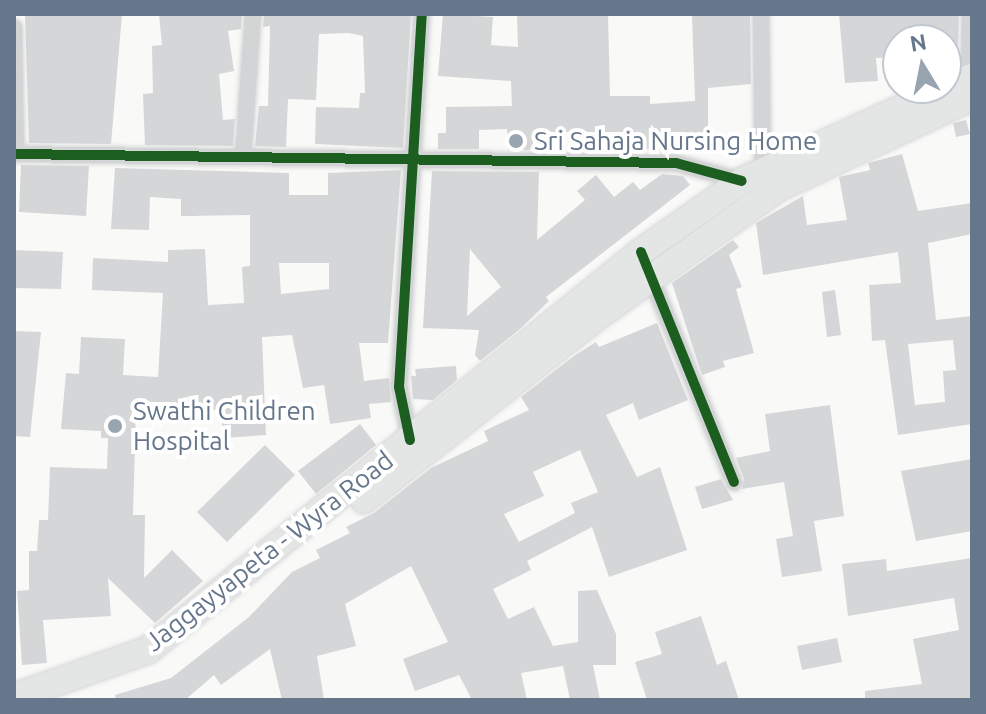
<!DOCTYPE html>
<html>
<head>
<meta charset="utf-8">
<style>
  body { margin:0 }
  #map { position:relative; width:986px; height:714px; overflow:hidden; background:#f9f9f8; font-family:Ubuntu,sans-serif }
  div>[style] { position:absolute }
  .building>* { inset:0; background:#d5d6d7 }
  .roads { filter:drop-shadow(0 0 2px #d5d6d7) drop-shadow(0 0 2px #d5d6d7) }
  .street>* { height:16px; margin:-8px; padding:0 8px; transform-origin:8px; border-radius:8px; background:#d3d4d5 }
  .primary>* { height:26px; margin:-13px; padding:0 13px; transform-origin:13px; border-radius:13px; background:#e4e5e5 }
  .cycleway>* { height:10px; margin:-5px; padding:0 5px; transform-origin:5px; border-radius:5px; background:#1b5e20 }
  .dots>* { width:22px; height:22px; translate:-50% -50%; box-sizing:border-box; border:4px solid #fff; border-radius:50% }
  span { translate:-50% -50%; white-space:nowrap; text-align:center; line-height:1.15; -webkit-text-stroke:8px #fff; paint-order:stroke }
  .poi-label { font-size:26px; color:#66768b }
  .left { translate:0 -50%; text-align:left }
  .street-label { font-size:26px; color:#66768b }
  .frame { position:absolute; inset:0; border:16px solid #66768b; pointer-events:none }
  .north { position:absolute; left:882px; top:24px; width:80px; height:80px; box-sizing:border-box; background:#fff; border:2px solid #c2c8d1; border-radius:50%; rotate:350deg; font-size:22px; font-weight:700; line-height:32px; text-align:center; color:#66768b }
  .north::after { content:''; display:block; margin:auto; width:28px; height:36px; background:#99a4b1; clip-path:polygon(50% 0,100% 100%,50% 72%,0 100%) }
</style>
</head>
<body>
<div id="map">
  <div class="building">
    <i style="clip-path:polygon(25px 14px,122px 14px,111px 144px,29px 143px)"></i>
    <i style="clip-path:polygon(159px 14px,242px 14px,241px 29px,228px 31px,234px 71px,219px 74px,223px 120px,235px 119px,233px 146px,145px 145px,143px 94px,153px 93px,152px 46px,162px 45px)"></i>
    <i style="clip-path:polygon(264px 14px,411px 14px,403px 148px,315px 144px,316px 107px,359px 108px,360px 93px,365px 93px,363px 36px,349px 33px,319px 34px,316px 100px,288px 99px,286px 147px,255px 146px,259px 106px,268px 106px,270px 26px,263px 27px)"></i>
    <i style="clip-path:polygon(443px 14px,493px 17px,491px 45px,518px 47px,517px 14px,608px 14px,610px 96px,650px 96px,650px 104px,695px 101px,692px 16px,750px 14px,751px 84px,708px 88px,708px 150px,628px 149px,628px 132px,550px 132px,550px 150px,508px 150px,507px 129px,479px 130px,479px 149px,438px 149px,438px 133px,446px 133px,446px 107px,512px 106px,511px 81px,438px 76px)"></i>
    <i style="clip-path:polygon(839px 14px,959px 14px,958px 51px,948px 52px,946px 40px,898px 40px,898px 57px,876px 58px,878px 81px,845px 83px)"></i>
    <i style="clip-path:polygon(966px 120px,970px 134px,956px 137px,953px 123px)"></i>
    <i style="clip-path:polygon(evenodd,902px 154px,918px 211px,972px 203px,972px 234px,928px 243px,936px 320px,972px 316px,972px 424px,898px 435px,885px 340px,872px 341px,869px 285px,901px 283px,898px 252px,763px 275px,756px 223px,803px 196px,807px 225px,847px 220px,839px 177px,870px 170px,868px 163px,902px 154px,953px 340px,956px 370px,943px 371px,945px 402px,915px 405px,908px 344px,953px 340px)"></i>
    <i style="clip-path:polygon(21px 165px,89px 166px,86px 216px,19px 212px)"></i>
    <i style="clip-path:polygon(evenodd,115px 168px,289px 173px,289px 195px,328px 195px,328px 173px,401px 170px,388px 343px,359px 343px,364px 381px,389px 378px,391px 402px,369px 404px,371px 418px,330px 424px,324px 385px,303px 388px,292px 335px,262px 337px,266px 435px,223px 438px,221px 410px,136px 411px,133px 515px,145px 515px,144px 578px,172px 550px,203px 581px,155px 623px,108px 578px,111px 616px,43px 620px,47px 663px,22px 665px,17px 591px,29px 590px,29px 551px,37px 551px,39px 520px,48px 520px,50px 467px,107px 469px,108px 438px,101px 438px,101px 431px,61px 429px,66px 373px,79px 374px,81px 337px,125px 339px,123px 375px,158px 377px,163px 293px,92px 290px,93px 258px,168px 262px,168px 250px,205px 249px,208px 305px,244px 303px,242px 267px,250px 266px,250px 215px,181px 216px,181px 199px,150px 197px,149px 230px,111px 229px,115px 168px,279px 263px,329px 263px,329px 289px,281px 294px,279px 263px)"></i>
    <i style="clip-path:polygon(evenodd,432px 171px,539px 172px,537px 240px,585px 200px,577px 191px,596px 175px,614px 197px,633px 182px,640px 190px,662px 174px,683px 176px,690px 185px,546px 297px,549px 301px,520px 329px,480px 361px,475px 355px,479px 330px,423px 328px,432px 171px,470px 249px,501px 287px,467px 316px,470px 249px)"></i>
    <i style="clip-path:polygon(733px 240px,739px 247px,729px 255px,742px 287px,736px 289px,754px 353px,723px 361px,725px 367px,702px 375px,672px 283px)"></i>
    <i style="clip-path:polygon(14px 250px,63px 252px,61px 289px,14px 288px)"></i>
    <i style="clip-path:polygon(835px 290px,841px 335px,827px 337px,822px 292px)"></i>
    <i style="clip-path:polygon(evenodd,657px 323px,688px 400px,639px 420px,633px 403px,606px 415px,637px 477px,660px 467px,687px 550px,609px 577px,592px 527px,527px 561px,531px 570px,493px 589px,508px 619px,534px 607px,553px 646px,578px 642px,578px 591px,597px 590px,616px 634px,616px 665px,593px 665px,600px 700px,570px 700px,563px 666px,521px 673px,527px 700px,472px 700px,459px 675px,415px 691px,403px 659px,448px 642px,411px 566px,345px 604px,356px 646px,317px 656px,324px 700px,282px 700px,270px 649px,221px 685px,214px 675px,185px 700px,116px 700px,115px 695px,171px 678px,249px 617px,292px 572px,320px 558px,316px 550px,350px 533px,346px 527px,374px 513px,431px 468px,488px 441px,484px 431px,529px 410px,521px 397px,574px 356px,596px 342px,599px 347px,657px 323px,580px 450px,598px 492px,571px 503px,575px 513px,519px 542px,504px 514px,544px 496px,533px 472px,580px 450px)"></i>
    <i style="clip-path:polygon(14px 331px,41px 332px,30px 437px,14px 436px)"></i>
    <i style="clip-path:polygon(456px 366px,457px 380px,433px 400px,413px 399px,411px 376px,416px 376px,415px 369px)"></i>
    <i style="clip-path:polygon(830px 405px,844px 516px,814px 521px,822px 571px,782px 577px,776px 539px,793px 536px,784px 482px,742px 489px,744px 479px,736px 458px,770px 451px,765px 414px)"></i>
    <i style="clip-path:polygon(360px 424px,376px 445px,316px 494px,298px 471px)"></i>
    <i style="clip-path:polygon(265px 445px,295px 475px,227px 542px,197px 512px)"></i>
    <i style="clip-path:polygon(972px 459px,972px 531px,916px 541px,901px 471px)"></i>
    <i style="clip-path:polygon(721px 479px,733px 500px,702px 509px,695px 487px)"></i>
    <i style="clip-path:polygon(972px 558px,972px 700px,865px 700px,865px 691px,922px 684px,913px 639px,959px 630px,954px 598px,848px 616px,842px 564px,886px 559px,887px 571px)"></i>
    <i style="clip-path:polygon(701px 616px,717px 665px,726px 661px,739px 700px,647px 700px,635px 662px,662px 654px,655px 632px)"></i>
    <i style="clip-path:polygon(837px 638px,842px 662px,802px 670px,797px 646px)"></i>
  </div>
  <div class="roads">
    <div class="street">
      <i style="left:761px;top:14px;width:157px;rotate:89.3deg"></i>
      <i style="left:14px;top:28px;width:126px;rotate:89.1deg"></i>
      <i style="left:969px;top:78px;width:64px;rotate:-89.1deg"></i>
      <i style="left:14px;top:154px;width:662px;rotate:0.78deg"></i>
      <i style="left:676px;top:163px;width:68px;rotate:15.3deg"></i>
      <i style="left:243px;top:157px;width:143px;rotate:-86deg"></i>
      <i style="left:649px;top:272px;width:227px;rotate:68deg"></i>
      <i style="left:410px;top:440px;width:54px;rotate:-101.7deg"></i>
      <i style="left:399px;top:387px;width:374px;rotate:-86.5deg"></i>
    </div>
    <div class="primary">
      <i style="left:946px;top:88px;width:28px;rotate:-23deg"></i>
      <i style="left:364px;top:500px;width:303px;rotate:-38.2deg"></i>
      <i style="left:602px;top:313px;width:216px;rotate:-35.4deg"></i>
      <i style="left:778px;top:188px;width:214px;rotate:-25.1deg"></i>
      <i style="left:14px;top:697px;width:142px;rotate:-19.3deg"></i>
      <i style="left:148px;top:650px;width:634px;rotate:-38.91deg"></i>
      <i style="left:641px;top:252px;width:123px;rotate:-35.1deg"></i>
      <i style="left:742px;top:181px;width:224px;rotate:-24.5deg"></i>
    </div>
  </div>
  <div class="cycleway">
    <i style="left:14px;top:154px;width:662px;rotate:0.78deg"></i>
    <i style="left:676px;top:163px;width:68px;rotate:15.3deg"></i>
    <i style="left:641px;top:252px;width:248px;rotate:68deg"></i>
    <i style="left:410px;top:440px;width:54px;rotate:-101.7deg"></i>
    <i style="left:399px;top:387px;width:374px;rotate:-86.5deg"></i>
  </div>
  <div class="dots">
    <i style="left:516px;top:141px;background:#99a4b1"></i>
    <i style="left:115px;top:426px;background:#99a4b1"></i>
  </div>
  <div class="poi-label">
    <span class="left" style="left:534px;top:141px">Sri Sahaja Nursing Home</span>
    <span class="left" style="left:133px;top:426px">Swathi Children<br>Hospital</span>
  </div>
  <div class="street-label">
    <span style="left:269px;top:551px;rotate:-38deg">Jaggayyapeta - Wyra Road</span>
  </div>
  <div class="frame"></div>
  <div class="north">N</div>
</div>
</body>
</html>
